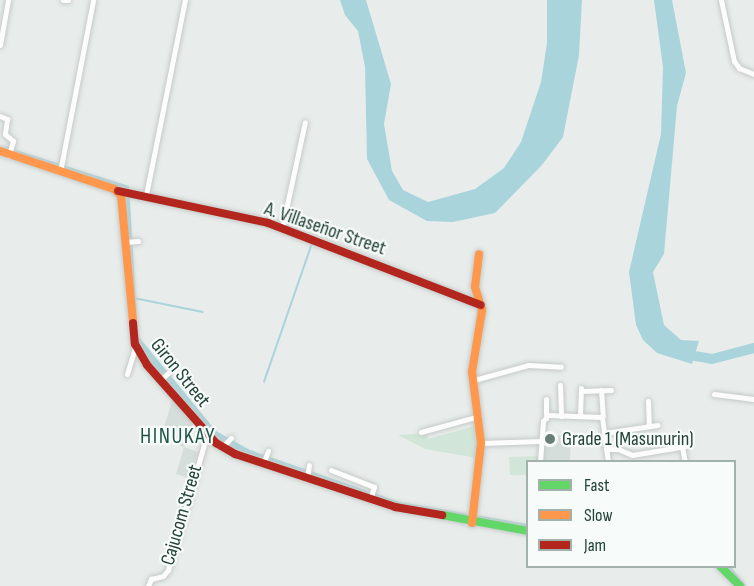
<!DOCTYPE html>
<html>
<head>
<meta charset="utf-8">
<style>
  body { margin:0 }
  #map { position:relative; width:754px; height:586px; overflow:hidden; background:#e8edeb; font-family:"Sofia Sans Condensed",sans-serif }
  div>[style] { position:absolute }
  .built>* { inset:0; background:#d6dedb }
  .green>* { inset:0; background:#d1e6d8 }
  .water>* { inset:0; background:#a9d4db }
  .stream>* { height:1.5px; margin:-0.75px; padding:0 0.75px; transform-origin:0.75px; border-radius:0.75px; background:#a9d4db }
  .river>* { height:10px; margin:-5px; padding:0 5px; transform-origin:5px; border-radius:5px; background:#a9d4db }
  .roads { filter:drop-shadow(0 0 2px #c5cac8) drop-shadow(0 0 2px #c5cac8) }
  .street>* { height:5px; margin:-2.5px; padding:0 2.5px; transform-origin:2.5px; border-radius:2.5px; background:#fcfcfc }
  .fast>* { height:8px; margin:-4px; padding:0 4px; transform-origin:4px; border-radius:4px; background:#63d668 }
  .slow>* { height:8px; margin:-4px; padding:0 4px; transform-origin:4px; border-radius:4px; background:#ff974d }
  .jam>* { height:8px; margin:-4px; padding:0 4px; transform-origin:4px; border-radius:4px; background:#b3261e }
  .dots>* { width:16px; height:16px; translate:-50% -50%; box-sizing:border-box; border:3px solid #f7fbf9; border-radius:50% }
  span { translate:-50% -50%; white-space:nowrap; text-align:center; line-height:1.15; -webkit-text-stroke:4.5px #f7fbf9; paint-order:stroke }
  .street-label { font-size:20px; color:#24423a }
  .poi-label { font-size:20px; color:#24423a }
  .left { translate:0 -50%; text-align:left }
  .quarter-label { font-size:22px; color:#1f5548; letter-spacing:1.5px }
  .legend { position:absolute; left:526px; top:460px; width:210px; height:108px; box-sizing:border-box; background:#f7fbf9; border:2px solid #a3b1ad; margin:0; padding:8px 10px; list-style:none; font-size:18px; color:#24423a }
  .legend li { display:flex; align-items:center; gap:12px; height:30px }
  .legend b { width:30px; border:2px solid #a3b1ad }
</style>
</head>
<body>
<div id="map">
  <div class="built">
    <i style="clip-path:polygon(173px 397px,193px 422px,184px 447px,198px 452px,189px 478px,176px 474px,184px 447px,161px 438px)"></i>
    <i style="clip-path:polygon(542px 435px,571px 436px,570px 461px,541px 462px)"></i>
  </div>
  <div class="green">
    <i style="clip-path:polygon(475px 426px,477px 458px,425px 449px,398px 435px,428px 433px,428px 439px)"></i>
    <i style="clip-path:polygon(539px 456px,539px 461px,528px 462px,527px 475px,510px 475px,509px 457px)"></i>
  </div>
  <div class="water">
    <i style="clip-path:polygon(340px 0,366px 0,391px 84px,384px 124px,392px 171px,403px 190px,428px 202px,475px 189px,504px 168px,521px 142px,541px 82px,547px 43px,547px 0,582px 0,579px 55px,563px 137px,542px 165px,495px 213px,453px 222px,427px 221px,389px 200px,367px 159px,365px 67px,358px 31px,345px 15px)"></i>
    <i style="clip-path:polygon(654px 0,672px 0,686px 73px,677px 106px,664px 254px,653px 272px,664px 325px,681px 340px,699px 341px,692px 364px,657px 353px,643px 340px,636px 325px,629px 272px,661px 134px,663px 67px)"></i>
    <i style="clip-path:polygon(0 145px,129px 186px,138px 336px,216px 431px,250px 450px,400px 502px,527px 524px,527px 528px,420px 511px,220px 444px,156px 372px,136px 339px,125px 196px)"></i>
  </div>
  <div class="stream">
    <i style="left:134px;top:298px;width:70px;rotate:11.5deg"></i>
    <i style="left:264px;top:382px;width:147px;rotate:-70.9deg"></i>
    <i style="left:729px;top:566px;width:26px;rotate:51deg"></i>
  </div>
  <div class="river">
    <i style="left:684px;top:354px;width:28px;rotate:10deg"></i>
    <i style="left:712px;top:359px;width:43px;rotate:-14.7deg"></i>
  </div>
  <div class="roads">
    <div class="street">
      <i style="left:63px;top:0;width:5px"></i>
      <i style="left:721px;top:0;width:62px;rotate:78deg"></i>
      <i style="left:734px;top:61px;width:9px;rotate:54deg"></i>
      <i style="left:739px;top:68px;width:16px;rotate:22deg"></i>
      <i style="left:0;top:45px;width:46px;rotate:-79.9deg"></i>
      <i style="left:0;top:116px;width:8px;rotate:23deg"></i>
      <i style="left:7px;top:119px;width:15px;rotate:98deg"></i>
      <i style="left:5px;top:134px;width:11px;rotate:41deg"></i>
      <i style="left:13px;top:141px;width:15px;rotate:106deg"></i>
      <i style="left:60px;top:172px;width:175px;rotate:-79.1deg"></i>
      <i style="left:146px;top:195px;width:199px;rotate:-78.7deg"></i>
      <i style="left:282px;top:228px;width:108px;rotate:-77.8deg"></i>
      <i style="left:125px;top:242px;width:13px;rotate:-4deg"></i>
      <i style="left:127px;top:374px;width:30px;rotate:-73deg"></i>
      <i style="left:160px;top:380px;width:11px;rotate:-41deg"></i>
      <i style="left:474px;top:380px;width:56px;rotate:-15.5deg"></i>
      <i style="left:528px;top:365px;width:33px;rotate:3deg"></i>
      <i style="left:560px;top:385px;width:31px;rotate:88deg"></i>
      <i style="left:601px;top:390px;width:26px;rotate:86deg"></i>
      <i style="left:581px;top:391px;width:30px;rotate:-2deg"></i>
      <i style="left:714px;top:394px;width:40px;rotate:7.1deg"></i>
      <i style="left:648px;top:401px;width:25px;rotate:88deg"></i>
      <i style="left:580px;top:416px;width:28px;rotate:-88deg"></i>
      <i style="left:546px;top:418px;width:19px;rotate:-90deg"></i>
      <i style="left:421px;top:432px;width:60px;rotate:-15.4deg"></i>
      <i style="left:604px;top:433px;width:54px;rotate:-8.6deg"></i>
      <i style="left:481px;top:443px;width:60px;rotate:-1.9deg"></i>
      <i style="left:222px;top:447px;width:13px;rotate:-45deg"></i>
      <i style="left:682px;top:447px;width:15px;rotate:79deg"></i>
      <i style="left:606px;top:449px;width:12px"></i>
      <i style="left:618px;top:449px;width:15px;rotate:23deg"></i>
      <i style="left:632px;top:455px;width:55px;rotate:-9.5deg"></i>
      <i style="left:540px;top:462px;width:41px;rotate:-85.8deg"></i>
      <i style="left:543px;top:421px;width:8px;rotate:-50deg"></i>
      <i style="left:548px;top:415px;width:54px;rotate:2.1deg"></i>
      <i style="left:602px;top:417px;width:45px;rotate:82.4deg"></i>
      <i style="left:263px;top:464px;width:14px;rotate:-69deg"></i>
      <i style="left:331px;top:470px;width:46px;rotate:21.6deg"></i>
      <i style="left:374px;top:487px;width:13px;rotate:108deg"></i>
      <i style="left:307px;top:479px;width:14px;rotate:-82deg"></i>
      <i style="left:148px;top:586px;width:8px;rotate:-67deg"></i>
      <i style="left:151px;top:579px;width:12px;rotate:-14deg"></i>
      <i style="left:163px;top:576px;width:8px;rotate:-50deg"></i>
      <i style="left:168px;top:570px;width:141px;rotate:-74deg"></i>
    </div>
    <div class="fast">
      <i style="left:442px;top:515px;width:87px;rotate:10.5deg"></i>
      <i style="left:720px;top:566px;width:28px;rotate:45deg"></i>
    </div>
    <div class="slow">
      <i style="left:0;top:151px;width:120px;rotate:18.4deg"></i>
      <i style="left:114px;top:189px;width:9px;rotate:41deg"></i>
      <i style="left:121px;top:195px;width:129px;rotate:84.6deg"></i>
      <i style="left:472px;top:523px;width:81px;rotate:-83.6deg"></i>
      <i style="left:481px;top:443px;width:72px;rotate:-97.2deg"></i>
      <i style="left:472px;top:372px;width:63px;rotate:-80.8deg"></i>
      <i style="left:482px;top:310px;width:24px;rotate:-107deg"></i>
      <i style="left:475px;top:287px;width:33px;rotate:-83deg"></i>
    </div>
    <div class="jam">
      <i style="left:118px;top:191px;width:153px;rotate:12deg"></i>
      <i style="left:268px;top:223px;width:228px;rotate:21.1deg"></i>
      <i style="left:133px;top:323px;width:21px;rotate:85deg"></i>
      <i style="left:135px;top:344px;width:24px;rotate:60deg"></i>
      <i style="left:147px;top:365px;width:104px;rotate:48.5deg"></i>
      <i style="left:216px;top:443px;width:22px;rotate:30deg"></i>
      <i style="left:235px;top:454px;width:169px;rotate:18.3deg"></i>
      <i style="left:395px;top:507px;width:48px;rotate:9.7deg"></i>
    </div>
  </div>
  <div class="dots">
    <i style="left:550px;top:439px;background:#697e78"></i>
  </div>
  <div class="street-label">
    <span style="left:325px;top:229px;rotate:19deg">A. Villaseñor Street</span>
    <span style="left:180px;top:373px;rotate:51deg">Giron Street</span>
    <span style="left:182px;top:515px;rotate:-74deg">Cajucom Street</span>
  </div>
  <div class="poi-label">
    <span class="left" style="left:562px;top:439px">Grade 1 (Masunurin)</span>
  </div>
  <div class="quarter-label">
    <span style="left:178px;top:437px">HINUKAY</span>
  </div>
  <ul class="legend">
  <li><b style="height:8px;background:#63d668"></b>Fast</li>
  <li><b style="height:8px;background:#ff974d"></b>Slow</li>
  <li><b style="height:8px;background:#b3261e"></b>Jam</li>
  </ul>
</div>
</body>
</html>
